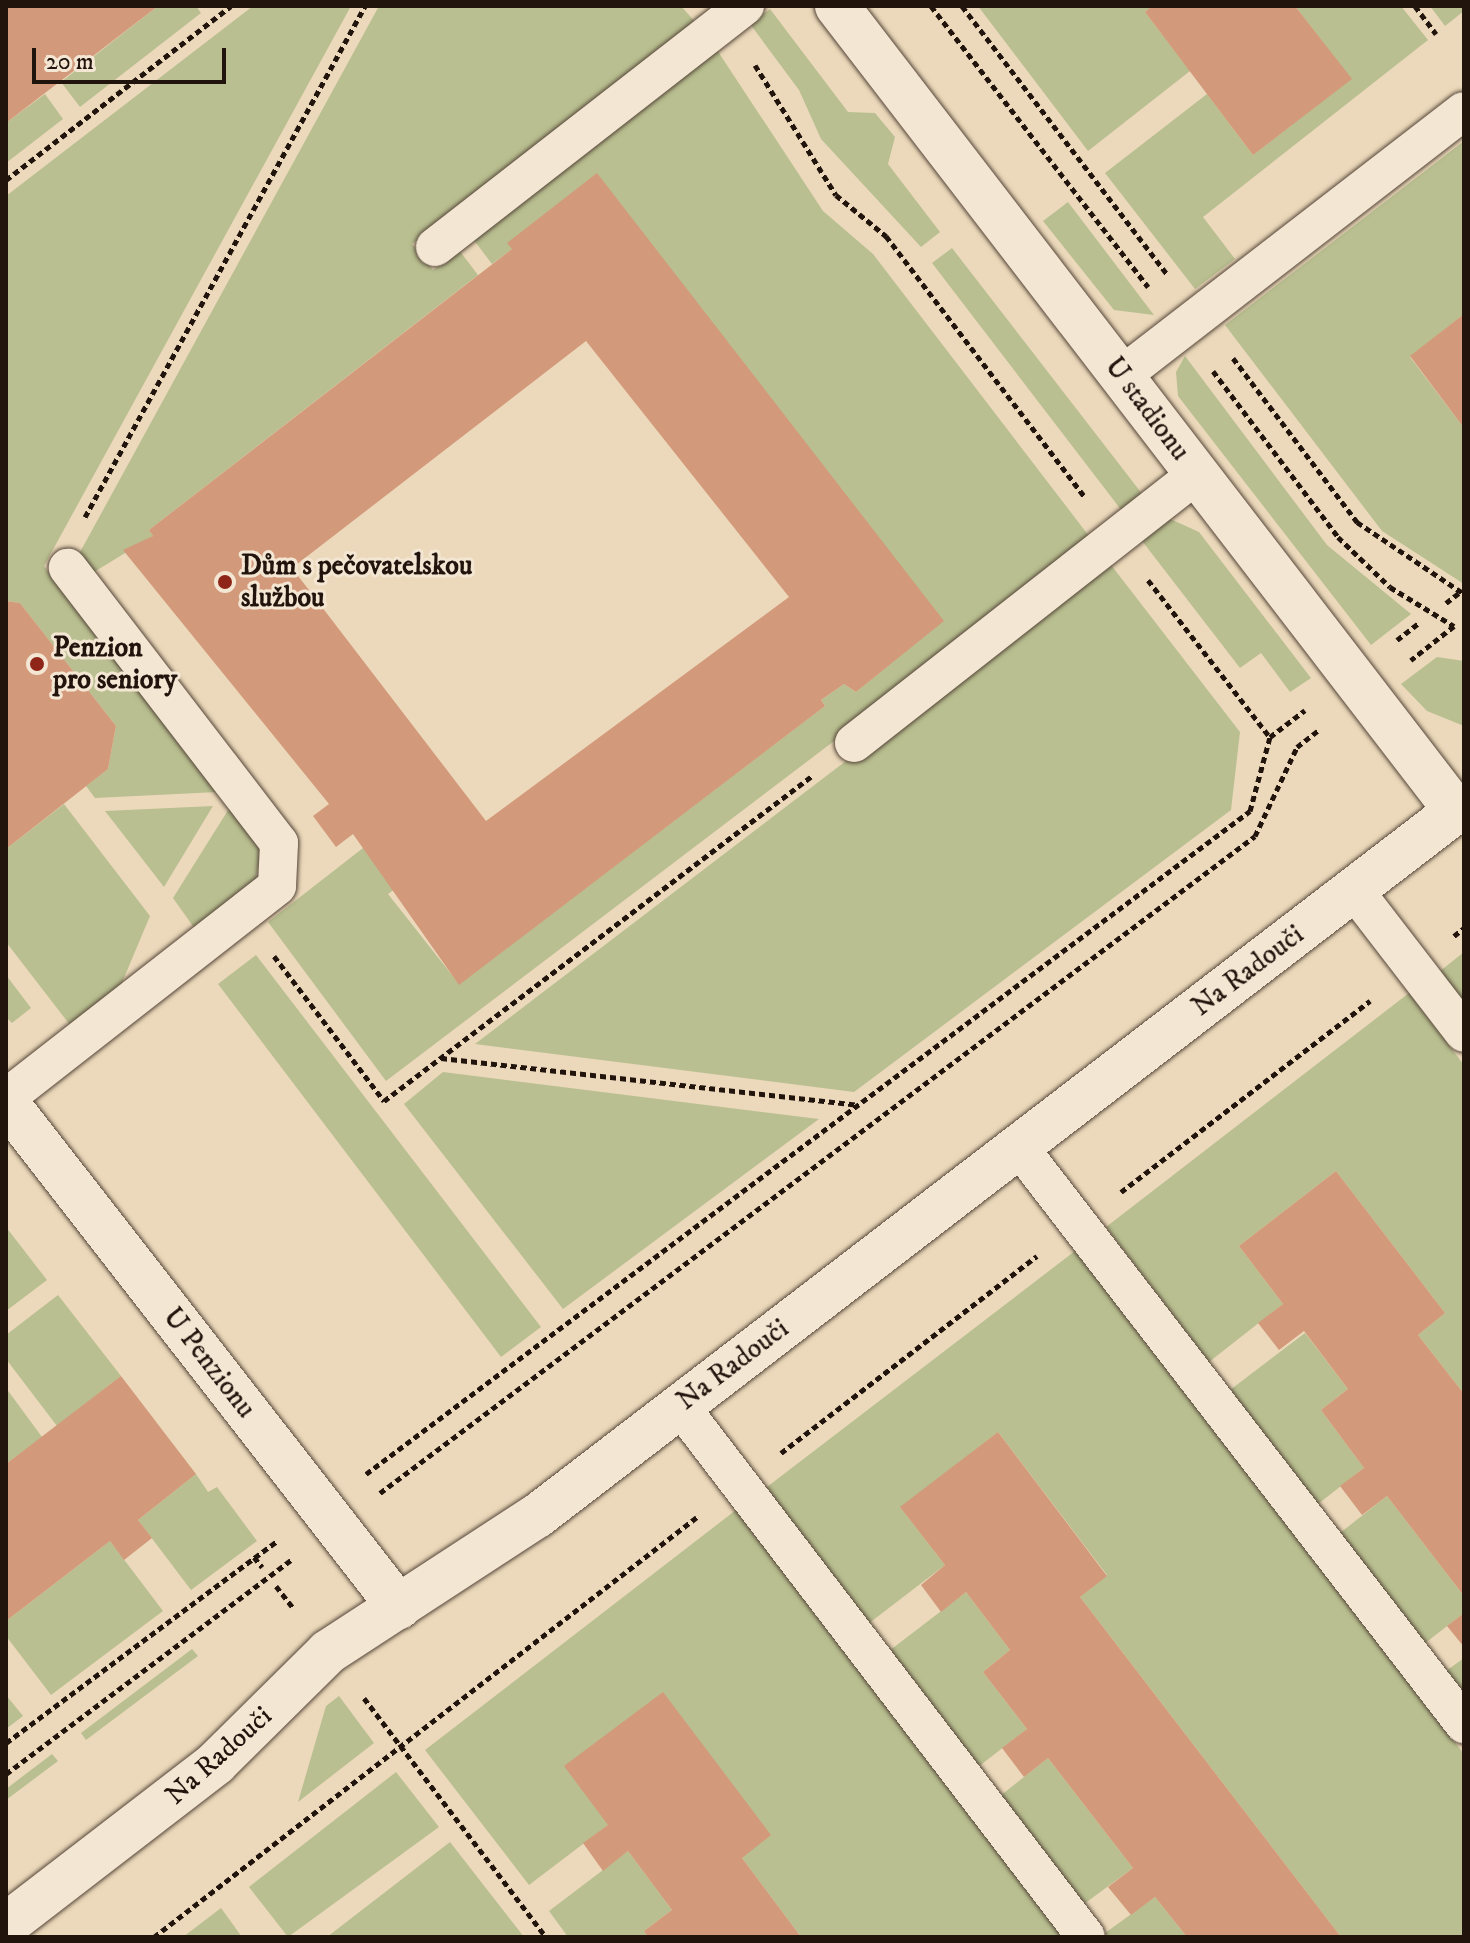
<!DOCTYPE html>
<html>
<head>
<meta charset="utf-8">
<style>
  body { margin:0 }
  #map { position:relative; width:1470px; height:1943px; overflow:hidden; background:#ecd9bb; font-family:"IM FELL DW Pica",serif }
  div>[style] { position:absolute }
  .green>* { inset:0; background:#b9bf90 }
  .building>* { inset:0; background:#d3997b }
  .path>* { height:5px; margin-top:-2.5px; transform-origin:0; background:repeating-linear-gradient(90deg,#21140d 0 6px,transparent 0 10px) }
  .roads { filter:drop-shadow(0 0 2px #544538) drop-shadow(0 0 2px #544538) }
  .service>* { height:38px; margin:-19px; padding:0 19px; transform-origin:19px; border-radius:19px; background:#f3e6d3 }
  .minor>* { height:44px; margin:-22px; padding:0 22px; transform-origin:22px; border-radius:22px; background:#f3e6d3 }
  .dots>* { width:22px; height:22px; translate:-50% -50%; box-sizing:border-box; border:4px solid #f3e6d3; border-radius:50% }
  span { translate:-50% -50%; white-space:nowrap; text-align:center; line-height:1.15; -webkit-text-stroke:6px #f3e6d3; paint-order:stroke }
  .street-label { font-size:28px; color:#21140d }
  .poi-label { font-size:28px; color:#21140d; font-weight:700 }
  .left { translate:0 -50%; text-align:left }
  .frame { position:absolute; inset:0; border:8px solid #21140d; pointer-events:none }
  .scale { position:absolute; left:32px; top:48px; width:194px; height:36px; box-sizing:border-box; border:4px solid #21140d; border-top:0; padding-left:10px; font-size:24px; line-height:28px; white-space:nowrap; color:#21140d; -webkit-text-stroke:6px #f3e6d3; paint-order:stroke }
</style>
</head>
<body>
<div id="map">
  <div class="green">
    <i style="clip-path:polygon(158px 6px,196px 6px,201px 13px,80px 107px,61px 82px)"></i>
    <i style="clip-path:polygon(253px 6px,351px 6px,44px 566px,218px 792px,95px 798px,86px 786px,108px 769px,116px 726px,20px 603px,6px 601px,6px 196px)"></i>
    <i style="clip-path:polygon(379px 6px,681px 6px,696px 23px,412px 244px,433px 270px,459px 250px,478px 275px,149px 530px,153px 536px,94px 572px,79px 554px)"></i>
    <i style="clip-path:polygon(978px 6px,1152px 6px,1145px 12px,1190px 71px,1088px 151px)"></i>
    <i style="clip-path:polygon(1295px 6px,1401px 6px,1428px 40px,1203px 217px,1235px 259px,1195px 289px,1105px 173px,1207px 94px,1253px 155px,1351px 79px)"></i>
    <i style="clip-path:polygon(1430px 6px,1464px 6px,1464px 11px,1445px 26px)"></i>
    <i style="clip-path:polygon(770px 9px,848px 112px,875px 113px,895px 137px,888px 164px,940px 232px,921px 247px,821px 139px,799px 90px,750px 24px)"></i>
    <i style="clip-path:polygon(717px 50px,823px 211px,873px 254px,1089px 536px,846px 732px,386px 1081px,268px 922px,363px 848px,395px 889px,388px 894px,459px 984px,825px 706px,821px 700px,844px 684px,856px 692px,943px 621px,512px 249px,492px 264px,473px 239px)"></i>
    <i style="clip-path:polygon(45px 94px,63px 119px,6px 163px,6px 123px)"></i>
    <i style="clip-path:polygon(1464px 141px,1464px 314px,1410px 357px,1464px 428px,1464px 584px,1382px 531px,1225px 325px)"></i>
    <i style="clip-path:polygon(1068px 202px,1154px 315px,1114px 310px,1043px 221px)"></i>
    <i style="clip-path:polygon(952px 248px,1143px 495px,1122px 511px,932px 263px)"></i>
    <i style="clip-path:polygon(1185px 356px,1327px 545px,1411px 614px,1371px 645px,1178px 396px,1176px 372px)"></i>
    <i style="clip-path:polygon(1168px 518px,1199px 532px,1311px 678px,1290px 692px,1261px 653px,1240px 668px,1139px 537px)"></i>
    <i style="clip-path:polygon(1108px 561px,1240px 732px,1231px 810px,854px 1092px,475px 1044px)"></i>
    <i style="clip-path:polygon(1437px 657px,1464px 661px,1464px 726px,1427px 711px,1401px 684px)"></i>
    <i style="clip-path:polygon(64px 804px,150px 916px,121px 985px,70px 1025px,6px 942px,6px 849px)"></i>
    <i style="clip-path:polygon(213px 806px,164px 887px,105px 811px)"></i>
    <i style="clip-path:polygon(230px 807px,262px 847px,255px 882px,195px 929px,173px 898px)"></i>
    <i style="clip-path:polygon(1464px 952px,1464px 1004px,1439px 972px)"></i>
    <i style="clip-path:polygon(256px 955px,541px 1327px,501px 1357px,218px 984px)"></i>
    <i style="clip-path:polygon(6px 975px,31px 1008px,12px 1023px,6px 1017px)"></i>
    <i style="clip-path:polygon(1409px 993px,1464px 1065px,1464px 1394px,1418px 1335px,1445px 1313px,1336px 1171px,1239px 1246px,1283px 1304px,1209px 1362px,1106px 1227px)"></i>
    <i style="clip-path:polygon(443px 1072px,819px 1119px,563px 1309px,404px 1104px)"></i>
    <i style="clip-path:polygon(6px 1227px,47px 1280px,6px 1311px)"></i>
    <i style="clip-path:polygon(1075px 1251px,1464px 1754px,1464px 1937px,1341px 1937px,1080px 1597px,1107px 1575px,998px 1432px,901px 1508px,945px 1565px,868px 1624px,763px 1490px)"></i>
    <i style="clip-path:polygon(58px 1295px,121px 1376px,57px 1426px,6px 1359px,6px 1335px)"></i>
    <i style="clip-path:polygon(1305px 1333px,1348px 1389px,1321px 1410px,1364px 1468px,1318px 1504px,1230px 1390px)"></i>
    <i style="clip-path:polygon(6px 1388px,42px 1437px,6px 1464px)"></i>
    <i style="clip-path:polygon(196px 1474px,208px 1492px,217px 1487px,257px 1541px,191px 1590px,138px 1520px)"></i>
    <i style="clip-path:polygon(1387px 1496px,1464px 1596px,1464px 1613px,1424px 1644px,1340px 1533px)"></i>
    <i style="clip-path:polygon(736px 1510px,1065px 1937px,801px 1937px,742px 1858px,608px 1825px,529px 1885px,425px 1750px)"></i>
    <i style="clip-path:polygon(110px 1541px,163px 1611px,51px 1695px,6px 1636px,6px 1621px)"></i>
    <i style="clip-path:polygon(966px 1592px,1010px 1650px,983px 1672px,1027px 1729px,978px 1767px,889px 1651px)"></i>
    <i style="clip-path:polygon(192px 1649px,198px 1656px,86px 1740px,81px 1733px)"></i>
    <i style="clip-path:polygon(1464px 1658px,1464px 1695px,1446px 1671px)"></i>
    <i style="clip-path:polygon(6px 1695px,23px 1716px,6px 1729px)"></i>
    <i style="clip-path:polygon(339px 1696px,374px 1743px,298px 1802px,326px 1706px)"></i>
    <i style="clip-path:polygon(52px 1754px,58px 1761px,6px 1800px,6px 1789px)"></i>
    <i style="clip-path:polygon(1048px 1758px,1133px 1868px,1084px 1904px,1000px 1796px)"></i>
    <i style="clip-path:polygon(396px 1772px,439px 1827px,288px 1937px,249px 1887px)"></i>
    <i style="clip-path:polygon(450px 1842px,524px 1937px,327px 1937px)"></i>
    <i style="clip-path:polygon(628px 1851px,672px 1910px,644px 1931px,648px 1937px,568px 1937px,549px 1911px)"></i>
    <i style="clip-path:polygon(1155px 1897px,1187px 1937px,1109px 1937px,1105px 1933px)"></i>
    <i style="clip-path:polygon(221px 1908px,242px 1937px,183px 1937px)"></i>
  </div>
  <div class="building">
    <i style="clip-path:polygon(6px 6px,158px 6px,6px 123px)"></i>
    <i style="clip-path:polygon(1152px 6px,1295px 6px,1352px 79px,1253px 155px,1145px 12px)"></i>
    <i style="clip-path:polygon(evenodd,597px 173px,944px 621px,856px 692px,844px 684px,821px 700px,825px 706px,459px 985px,353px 834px,336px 847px,313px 816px,329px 804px,123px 550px,153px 536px,149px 530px,512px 249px,507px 243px,597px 173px,586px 341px,789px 597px,486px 821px,292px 568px,586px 341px)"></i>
    <i style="clip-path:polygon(1464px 314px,1464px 428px,1410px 356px)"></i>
    <i style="clip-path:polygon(6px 601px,20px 603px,116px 726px,108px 769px,6px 849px)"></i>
    <i style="clip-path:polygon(1336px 1171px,1445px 1313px,1418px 1335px,1464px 1394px,1464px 1596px,1387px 1496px,1362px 1515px,1340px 1486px,1364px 1468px,1321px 1410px,1348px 1389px,1304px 1331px,1279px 1350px,1258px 1323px,1283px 1304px,1239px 1246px)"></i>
    <i style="clip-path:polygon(121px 1376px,196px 1474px,138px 1520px,152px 1538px,124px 1560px,110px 1541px,6px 1621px,6px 1464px)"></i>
    <i style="clip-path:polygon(998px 1432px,1107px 1576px,1080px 1597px,1341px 1937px,1187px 1937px,1155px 1897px,1131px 1915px,1108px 1887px,1133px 1868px,1048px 1758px,1024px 1777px,1002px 1748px,1027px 1729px,983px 1672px,1010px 1650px,966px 1592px,941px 1612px,921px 1585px,945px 1565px,900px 1507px)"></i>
    <i style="clip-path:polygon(1464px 1613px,1464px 1647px,1447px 1626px)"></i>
    <i style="clip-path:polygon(663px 1692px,771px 1835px,742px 1858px,801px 1937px,648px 1937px,644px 1931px,672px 1910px,628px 1851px,603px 1871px,583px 1843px,608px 1825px,564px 1766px)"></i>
  </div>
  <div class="path">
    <i style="left:931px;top:6px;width:355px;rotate:52.3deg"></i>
    <i style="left:962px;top:6px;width:339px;rotate:52.6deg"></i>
    <i style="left:1415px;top:6px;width:35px;rotate:53deg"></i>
    <i style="left:755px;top:65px;width:153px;rotate:58.1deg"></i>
    <i style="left:836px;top:195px;width:65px;rotate:39.4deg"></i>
    <i style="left:886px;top:236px;width:327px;rotate:52.7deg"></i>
    <i style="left:6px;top:180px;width:284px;rotate:-37.7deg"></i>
    <i style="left:1233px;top:358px;width:206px;rotate:52.9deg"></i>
    <i style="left:1357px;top:522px;width:129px;rotate:33.9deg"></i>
    <i style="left:1213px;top:371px;width:208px;rotate:53deg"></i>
    <i style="left:1338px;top:537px;width:72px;rotate:43.9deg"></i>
    <i style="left:1390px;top:587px;width:75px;rotate:31.4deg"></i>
    <i style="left:1454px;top:626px;width:55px;rotate:141.7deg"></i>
    <i style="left:85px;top:517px;width:583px;rotate:-61.28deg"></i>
    <i style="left:1148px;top:580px;width:199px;rotate:52.2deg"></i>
    <i style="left:1446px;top:603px;width:18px;rotate:-38deg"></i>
    <i style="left:1397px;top:640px;width:28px;rotate:-38deg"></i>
    <i style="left:1454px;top:936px;width:13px;rotate:-39deg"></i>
    <i style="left:274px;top:956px;width:182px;rotate:52.8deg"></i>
    <i style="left:384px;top:1101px;width:539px;rotate:-37.23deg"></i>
    <i style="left:441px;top:1058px;width:419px;rotate:6.4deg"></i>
    <i style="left:1121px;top:1192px;width:314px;rotate:-37.5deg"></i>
    <i style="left:781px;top:1453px;width:323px;rotate:-37.6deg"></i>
    <i style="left:366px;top:1474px;width:1105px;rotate:-36.87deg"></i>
    <i style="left:1250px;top:811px;width:77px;rotate:-74.9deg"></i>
    <i style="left:1270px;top:737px;width:44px;rotate:-37.6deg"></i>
    <i style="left:380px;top:1493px;width:1094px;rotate:-36.9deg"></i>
    <i style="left:1255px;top:836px;width:98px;rotate:-64.7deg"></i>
    <i style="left:1297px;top:747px;width:29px;rotate:-38deg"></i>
    <i style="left:254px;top:1557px;width:13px;rotate:51deg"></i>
    <i style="left:276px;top:1586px;width:28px;rotate:52deg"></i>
    <i style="left:364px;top:1698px;width:300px;rotate:52.7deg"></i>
    <i style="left:6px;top:1743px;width:339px;rotate:-36.7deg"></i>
    <i style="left:6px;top:1774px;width:358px;rotate:-36.9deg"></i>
    <i style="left:154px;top:1937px;width:686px;rotate:-37.72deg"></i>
  </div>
  <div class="roads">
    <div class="service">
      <i style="left:435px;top:247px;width:393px;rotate:-37.9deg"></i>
      <i style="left:1121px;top:376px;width:433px;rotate:-37.7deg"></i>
      <i style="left:854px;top:743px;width:436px;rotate:-38.1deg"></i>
      <i style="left:1354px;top:890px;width:180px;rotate:52.4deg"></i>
      <i style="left:6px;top:1098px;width:344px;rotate:-38deg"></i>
      <i style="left:277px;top:886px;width:43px;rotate:-87.3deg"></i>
      <i style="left:279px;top:843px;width:347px;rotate:-127.5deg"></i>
      <i style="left:1019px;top:1147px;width:729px;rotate:52.36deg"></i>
      <i style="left:680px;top:1406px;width:668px;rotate:52.6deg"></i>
    </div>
    <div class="minor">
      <i style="left:837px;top:6px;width:1015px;rotate:52.44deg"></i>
      <i style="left:6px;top:1102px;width:640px;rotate:52.11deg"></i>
      <i style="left:6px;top:1925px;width:265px;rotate:-37.6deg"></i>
      <i style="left:216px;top:1763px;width:158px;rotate:-44.7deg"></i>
      <i style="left:328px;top:1652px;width:249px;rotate:-33.1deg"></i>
      <i style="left:537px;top:1516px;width:1168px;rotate:-37.49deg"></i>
    </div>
  </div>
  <div class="dots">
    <i style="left:225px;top:582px;background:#8f2418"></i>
    <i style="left:37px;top:664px;background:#8f2418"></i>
  </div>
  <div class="street-label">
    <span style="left:1147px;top:409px;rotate:53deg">U stadionu</span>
    <span style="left:1248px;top:971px;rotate:-37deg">Na Radouči</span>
    <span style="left:209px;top:1363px;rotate:52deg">U Penzionu</span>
    <span style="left:733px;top:1365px;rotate:-37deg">Na Radouči</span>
    <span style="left:219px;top:1756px;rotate:-42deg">Na Radouči</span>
  </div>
  <div class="poi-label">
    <span class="left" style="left:241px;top:582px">Dům s pečovatelskou<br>službou</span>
    <span class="left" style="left:53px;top:664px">Penzion<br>pro seniory</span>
  </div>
  <div class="frame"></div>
  <div class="scale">20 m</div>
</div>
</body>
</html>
